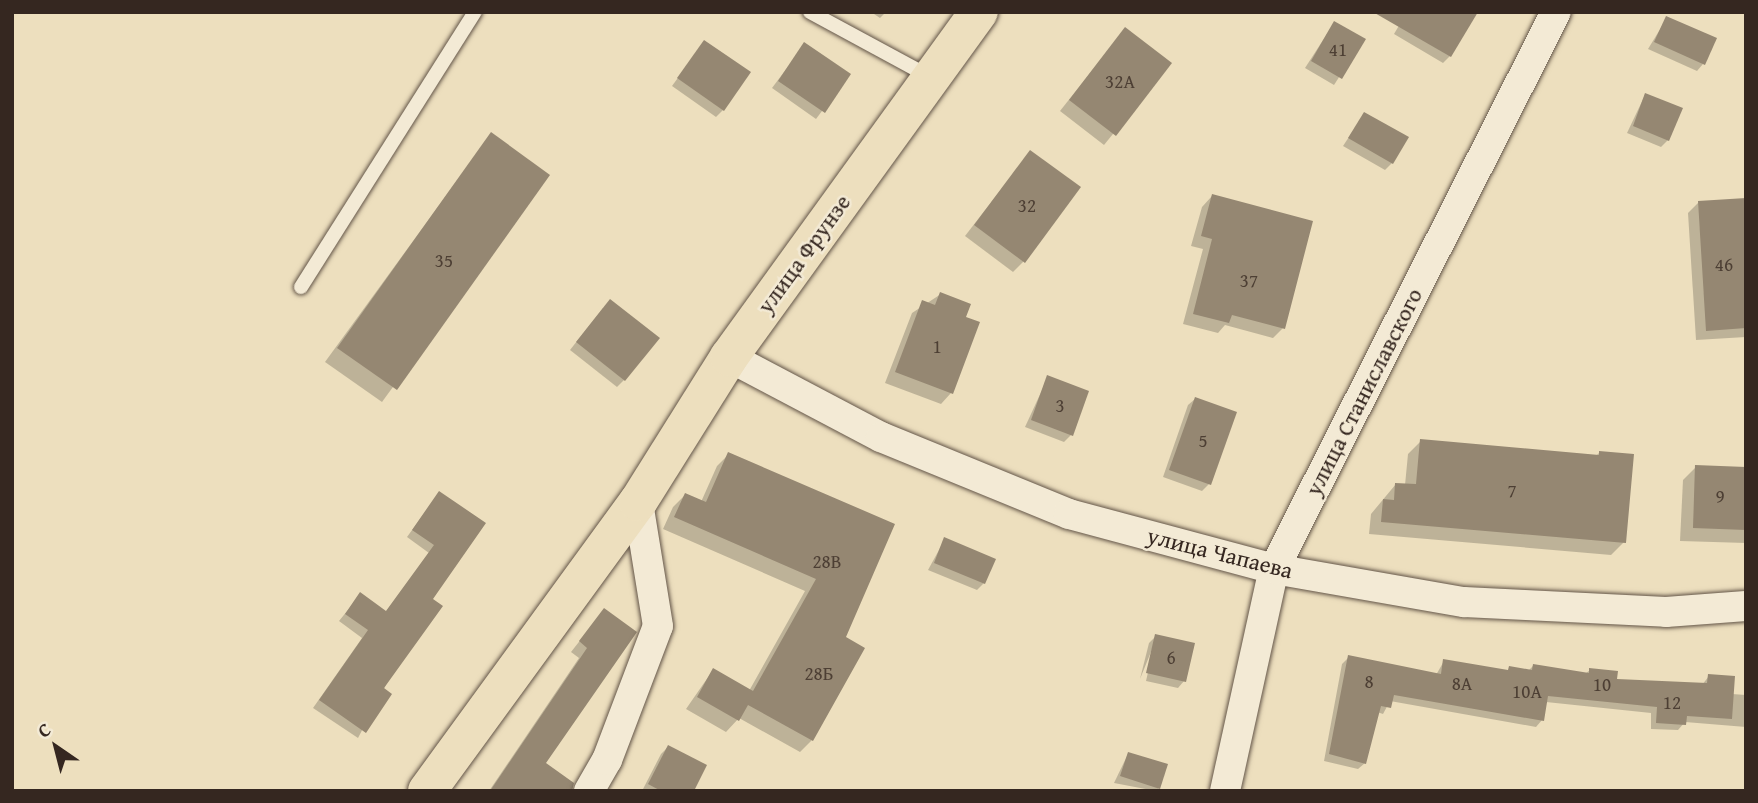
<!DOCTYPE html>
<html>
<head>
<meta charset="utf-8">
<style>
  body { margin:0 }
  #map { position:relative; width:1758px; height:803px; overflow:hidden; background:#eddfbe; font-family:"Gentium Book Plus",serif }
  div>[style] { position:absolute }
  .shadow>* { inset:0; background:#0003 }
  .building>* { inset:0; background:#958772 }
  .roads { filter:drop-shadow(0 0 2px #635548) drop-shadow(0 0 2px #635548) }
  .service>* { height:14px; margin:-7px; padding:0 7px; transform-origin:7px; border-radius:7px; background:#f3ead5 }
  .minor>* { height:30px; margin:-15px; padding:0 15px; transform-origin:15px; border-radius:15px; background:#f3ead5 }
  .primary>* { height:38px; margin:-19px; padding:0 19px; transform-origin:19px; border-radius:19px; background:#eddfbe }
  span { translate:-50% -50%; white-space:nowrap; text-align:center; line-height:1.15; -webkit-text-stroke:5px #f3ead5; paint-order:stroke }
  .number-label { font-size:19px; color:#4d3f34 }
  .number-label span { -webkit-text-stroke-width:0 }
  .street-label { font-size:23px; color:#352720 }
  .frame { position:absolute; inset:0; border:14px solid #352720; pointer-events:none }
  .north { position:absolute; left:21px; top:712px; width:70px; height:70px; -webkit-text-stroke:5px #f3ead5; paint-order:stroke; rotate:325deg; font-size:19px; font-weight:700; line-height:28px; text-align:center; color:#352720 }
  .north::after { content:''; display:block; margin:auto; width:24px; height:32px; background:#352720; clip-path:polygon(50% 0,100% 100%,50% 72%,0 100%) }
</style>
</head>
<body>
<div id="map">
  <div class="shadow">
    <i style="clip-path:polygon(871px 12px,886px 12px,880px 18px)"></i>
    <i style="clip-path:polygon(1407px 12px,1450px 56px,1443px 63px,1394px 34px)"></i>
    <i style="clip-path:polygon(1667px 18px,1703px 64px,1697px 71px,1648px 49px)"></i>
    <i style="clip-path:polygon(1334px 23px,1363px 40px,1334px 85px,1305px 68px)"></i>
    <i style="clip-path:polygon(1125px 29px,1170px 64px,1104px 145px,1060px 111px)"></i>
    <i style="clip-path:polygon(704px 42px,723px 110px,716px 117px,672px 86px)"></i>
    <i style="clip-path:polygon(805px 44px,849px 75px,816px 119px,772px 88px)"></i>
    <i style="clip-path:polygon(1645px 95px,1668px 140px,1661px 147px,1627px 133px)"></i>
    <i style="clip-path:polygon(1364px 114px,1392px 163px,1385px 170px,1343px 146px)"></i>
    <i style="clip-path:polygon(491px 134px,548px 175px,382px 402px,325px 362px)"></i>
    <i style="clip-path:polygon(1030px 152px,1023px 262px,1013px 272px,965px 236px)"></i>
    <i style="clip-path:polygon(1212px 196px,1283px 328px,1273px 338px,1225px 325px,1218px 333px,1183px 324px,1203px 249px,1191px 246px,1202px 207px)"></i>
    <i style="clip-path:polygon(1746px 199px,1746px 337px,1696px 340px,1688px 213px,1699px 202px)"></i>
    <i style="clip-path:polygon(941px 294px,964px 318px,978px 323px,951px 393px,941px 404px,885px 383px,912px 313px)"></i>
    <i style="clip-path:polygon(603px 308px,624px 380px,617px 387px,570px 350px)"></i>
    <i style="clip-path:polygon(1048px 377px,1071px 435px,1064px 442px,1025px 427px)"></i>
    <i style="clip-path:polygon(1195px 399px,1209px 484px,1202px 491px,1163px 477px,1188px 405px)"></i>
    <i style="clip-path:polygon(1421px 441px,1596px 456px,1600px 452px,1624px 542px,1611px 555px,1369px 534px,1371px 514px,1396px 484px,1405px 485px,1408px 454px)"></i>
    <i style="clip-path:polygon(729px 454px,892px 525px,843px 638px,812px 740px,800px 752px,739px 718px,726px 732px,686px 709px,713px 670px,749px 691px,805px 591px,663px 529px,673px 507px,685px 495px,701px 502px,717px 466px)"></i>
    <i style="clip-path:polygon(1696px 467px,1746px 468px,1746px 543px,1680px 541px,1683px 480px)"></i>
    <i style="clip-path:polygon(439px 493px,431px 599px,358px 738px,313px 708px,362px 638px,339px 621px,360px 595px,385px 613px,429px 553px,407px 537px)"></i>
    <i style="clip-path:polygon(945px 539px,984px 583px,977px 590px,928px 570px)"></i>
    <i style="clip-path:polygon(604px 610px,543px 763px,560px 791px,489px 791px,579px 658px,571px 652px)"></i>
    <i style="clip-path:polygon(1156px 636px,1184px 681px,1178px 688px,1146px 681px,1155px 642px,1140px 679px,1149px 643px)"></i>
    <i style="clip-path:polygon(1349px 657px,1436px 675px,1444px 661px,1506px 671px,1528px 671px,1533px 666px,1585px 674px,1590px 670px,1615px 681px,1702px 685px,1709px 676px,1732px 694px,1746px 695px,1746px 727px,1685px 722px,1678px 730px,1651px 729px,1651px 713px,1546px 702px,1542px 720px,1536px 727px,1390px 701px,1383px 714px,1377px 712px,1365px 763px,1358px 769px,1324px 761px,1342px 664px)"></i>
    <i style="clip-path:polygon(668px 747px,692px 791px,642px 791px,661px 754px)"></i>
    <i style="clip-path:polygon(1128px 754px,1159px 788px,1156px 791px,1114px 783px)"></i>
  </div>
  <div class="building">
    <i style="clip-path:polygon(1373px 12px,1478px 12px,1451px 57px)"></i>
    <i style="clip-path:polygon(1666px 16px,1717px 38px,1705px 65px,1654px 42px)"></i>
    <i style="clip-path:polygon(1334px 21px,1366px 39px,1342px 79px,1311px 61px)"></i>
    <i style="clip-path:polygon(1125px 27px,1172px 63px,1116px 136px,1069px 100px)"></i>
    <i style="clip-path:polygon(704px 40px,751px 72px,724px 111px,677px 78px)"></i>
    <i style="clip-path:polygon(804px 42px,851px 74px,825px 113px,778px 81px)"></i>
    <i style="clip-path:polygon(1645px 93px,1683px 108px,1669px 141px,1633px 126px)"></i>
    <i style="clip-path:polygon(1364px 112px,1409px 137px,1393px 164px,1348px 138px)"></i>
    <i style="clip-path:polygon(491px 132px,550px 175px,397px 390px,337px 348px)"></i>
    <i style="clip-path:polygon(1030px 150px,1081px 187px,1025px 263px,974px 225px)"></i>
    <i style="clip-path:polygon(1212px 194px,1313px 221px,1285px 329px,1232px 315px,1229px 323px,1193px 314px,1212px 239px,1201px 236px)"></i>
    <i style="clip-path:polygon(1746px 198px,1746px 328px,1706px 331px,1698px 201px)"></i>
    <i style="clip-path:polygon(940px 292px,971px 304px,966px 317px,980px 322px,953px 394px,895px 372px,922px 300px,935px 305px)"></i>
    <i style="clip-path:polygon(610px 299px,660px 338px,625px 381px,576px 342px)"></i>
    <i style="clip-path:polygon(1047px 375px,1089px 391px,1073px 436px,1031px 420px)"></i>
    <i style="clip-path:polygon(1195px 397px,1237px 412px,1211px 485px,1169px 470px)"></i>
    <i style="clip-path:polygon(1420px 439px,1599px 455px,1599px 451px,1634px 454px,1626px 543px,1381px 522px,1383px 499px,1394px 500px,1395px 483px,1416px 484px)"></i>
    <i style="clip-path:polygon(728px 452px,895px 524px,846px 637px,865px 648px,813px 741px,748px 705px,739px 721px,697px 697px,713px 668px,753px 691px,816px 579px,674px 517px,685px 493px,706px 502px)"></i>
    <i style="clip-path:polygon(1695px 465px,1746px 467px,1746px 530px,1693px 528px)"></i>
    <i style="clip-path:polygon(439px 491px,486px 523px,433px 599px,443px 606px,384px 688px,392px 694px,366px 733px,319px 700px,368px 630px,345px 614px,360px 592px,386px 611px,434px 545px,412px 530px)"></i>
    <i style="clip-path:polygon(944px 537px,996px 559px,985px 584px,934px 563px)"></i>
    <i style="clip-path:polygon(604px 608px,637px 632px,546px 763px,574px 783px,572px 791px,490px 791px,587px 648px,579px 641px)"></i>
    <i style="clip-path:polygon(1155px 634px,1195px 643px,1186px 682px,1146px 673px)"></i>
    <i style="clip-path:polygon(1348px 655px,1441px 674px,1443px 659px,1508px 670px,1509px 666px,1532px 670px,1533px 664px,1589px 673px,1589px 668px,1618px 671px,1617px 679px,1707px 683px,1708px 674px,1735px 676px,1732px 719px,1687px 716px,1686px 725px,1656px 723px,1657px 707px,1548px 696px,1544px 721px,1394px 695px,1391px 708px,1381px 706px,1366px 764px,1329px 754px)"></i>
    <i style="clip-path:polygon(668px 745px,707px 765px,694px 791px,661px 791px,648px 784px)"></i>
    <i style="clip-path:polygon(1128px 752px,1168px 764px,1160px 789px,1120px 776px)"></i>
  </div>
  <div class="roads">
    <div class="service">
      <i style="left:810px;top:12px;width:136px;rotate:28.4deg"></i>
      <i style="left:301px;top:287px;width:325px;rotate:-57.7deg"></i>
    </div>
    <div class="minor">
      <i style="left:729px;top:357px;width:172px;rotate:27.8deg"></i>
      <i style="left:881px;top:437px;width:203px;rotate:22.3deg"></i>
      <i style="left:1069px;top:514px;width:212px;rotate:15deg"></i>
      <i style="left:1274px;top:569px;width:193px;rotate:9.9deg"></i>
      <i style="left:1464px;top:602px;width:202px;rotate:2.8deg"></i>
      <i style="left:1666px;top:612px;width:80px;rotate:-4.3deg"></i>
      <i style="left:589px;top:791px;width:36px;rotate:-60deg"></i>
      <i style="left:607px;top:760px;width:143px;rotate:-69.2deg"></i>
      <i style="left:658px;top:626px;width:126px;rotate:-99.2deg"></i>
      <i style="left:1225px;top:791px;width:227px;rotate:-77.6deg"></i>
      <i style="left:1274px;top:569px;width:624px;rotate:-63.15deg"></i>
    </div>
    <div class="primary">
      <i style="left:427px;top:791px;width:358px;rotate:-53.9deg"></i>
      <i style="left:638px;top:502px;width:171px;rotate:-57.9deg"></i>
      <i style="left:729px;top:357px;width:426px;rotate:-54.1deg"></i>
    </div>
  </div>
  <div class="number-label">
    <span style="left:1338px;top:50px">41</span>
    <span style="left:1120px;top:82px">32А</span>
    <span style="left:1027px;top:206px">32</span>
    <span style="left:444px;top:261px">35</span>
    <span style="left:1724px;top:265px">46</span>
    <span style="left:1249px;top:281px">37</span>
    <span style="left:937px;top:347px">1</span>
    <span style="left:1060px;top:406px">3</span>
    <span style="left:1203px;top:441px">5</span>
    <span style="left:1512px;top:491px">7</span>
    <span style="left:1720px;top:497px">9</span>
    <span style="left:827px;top:562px">28В</span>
    <span style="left:1171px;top:658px">6</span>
    <span style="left:819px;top:674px">28Б</span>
    <span style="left:1369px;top:682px">8</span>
    <span style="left:1462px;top:684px">8А</span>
    <span style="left:1602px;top:685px">10</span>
    <span style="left:1527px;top:692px">10А</span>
    <span style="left:1672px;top:703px">12</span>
  </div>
  <div class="street-label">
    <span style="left:804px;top:254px;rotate:-54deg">улица Фрунзе</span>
    <span style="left:1364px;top:392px;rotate:-63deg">улица Станиславского</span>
    <span style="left:1220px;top:553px;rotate:14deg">улица Чапаева</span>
  </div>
  <div class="frame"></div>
  <div class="north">С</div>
</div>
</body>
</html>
